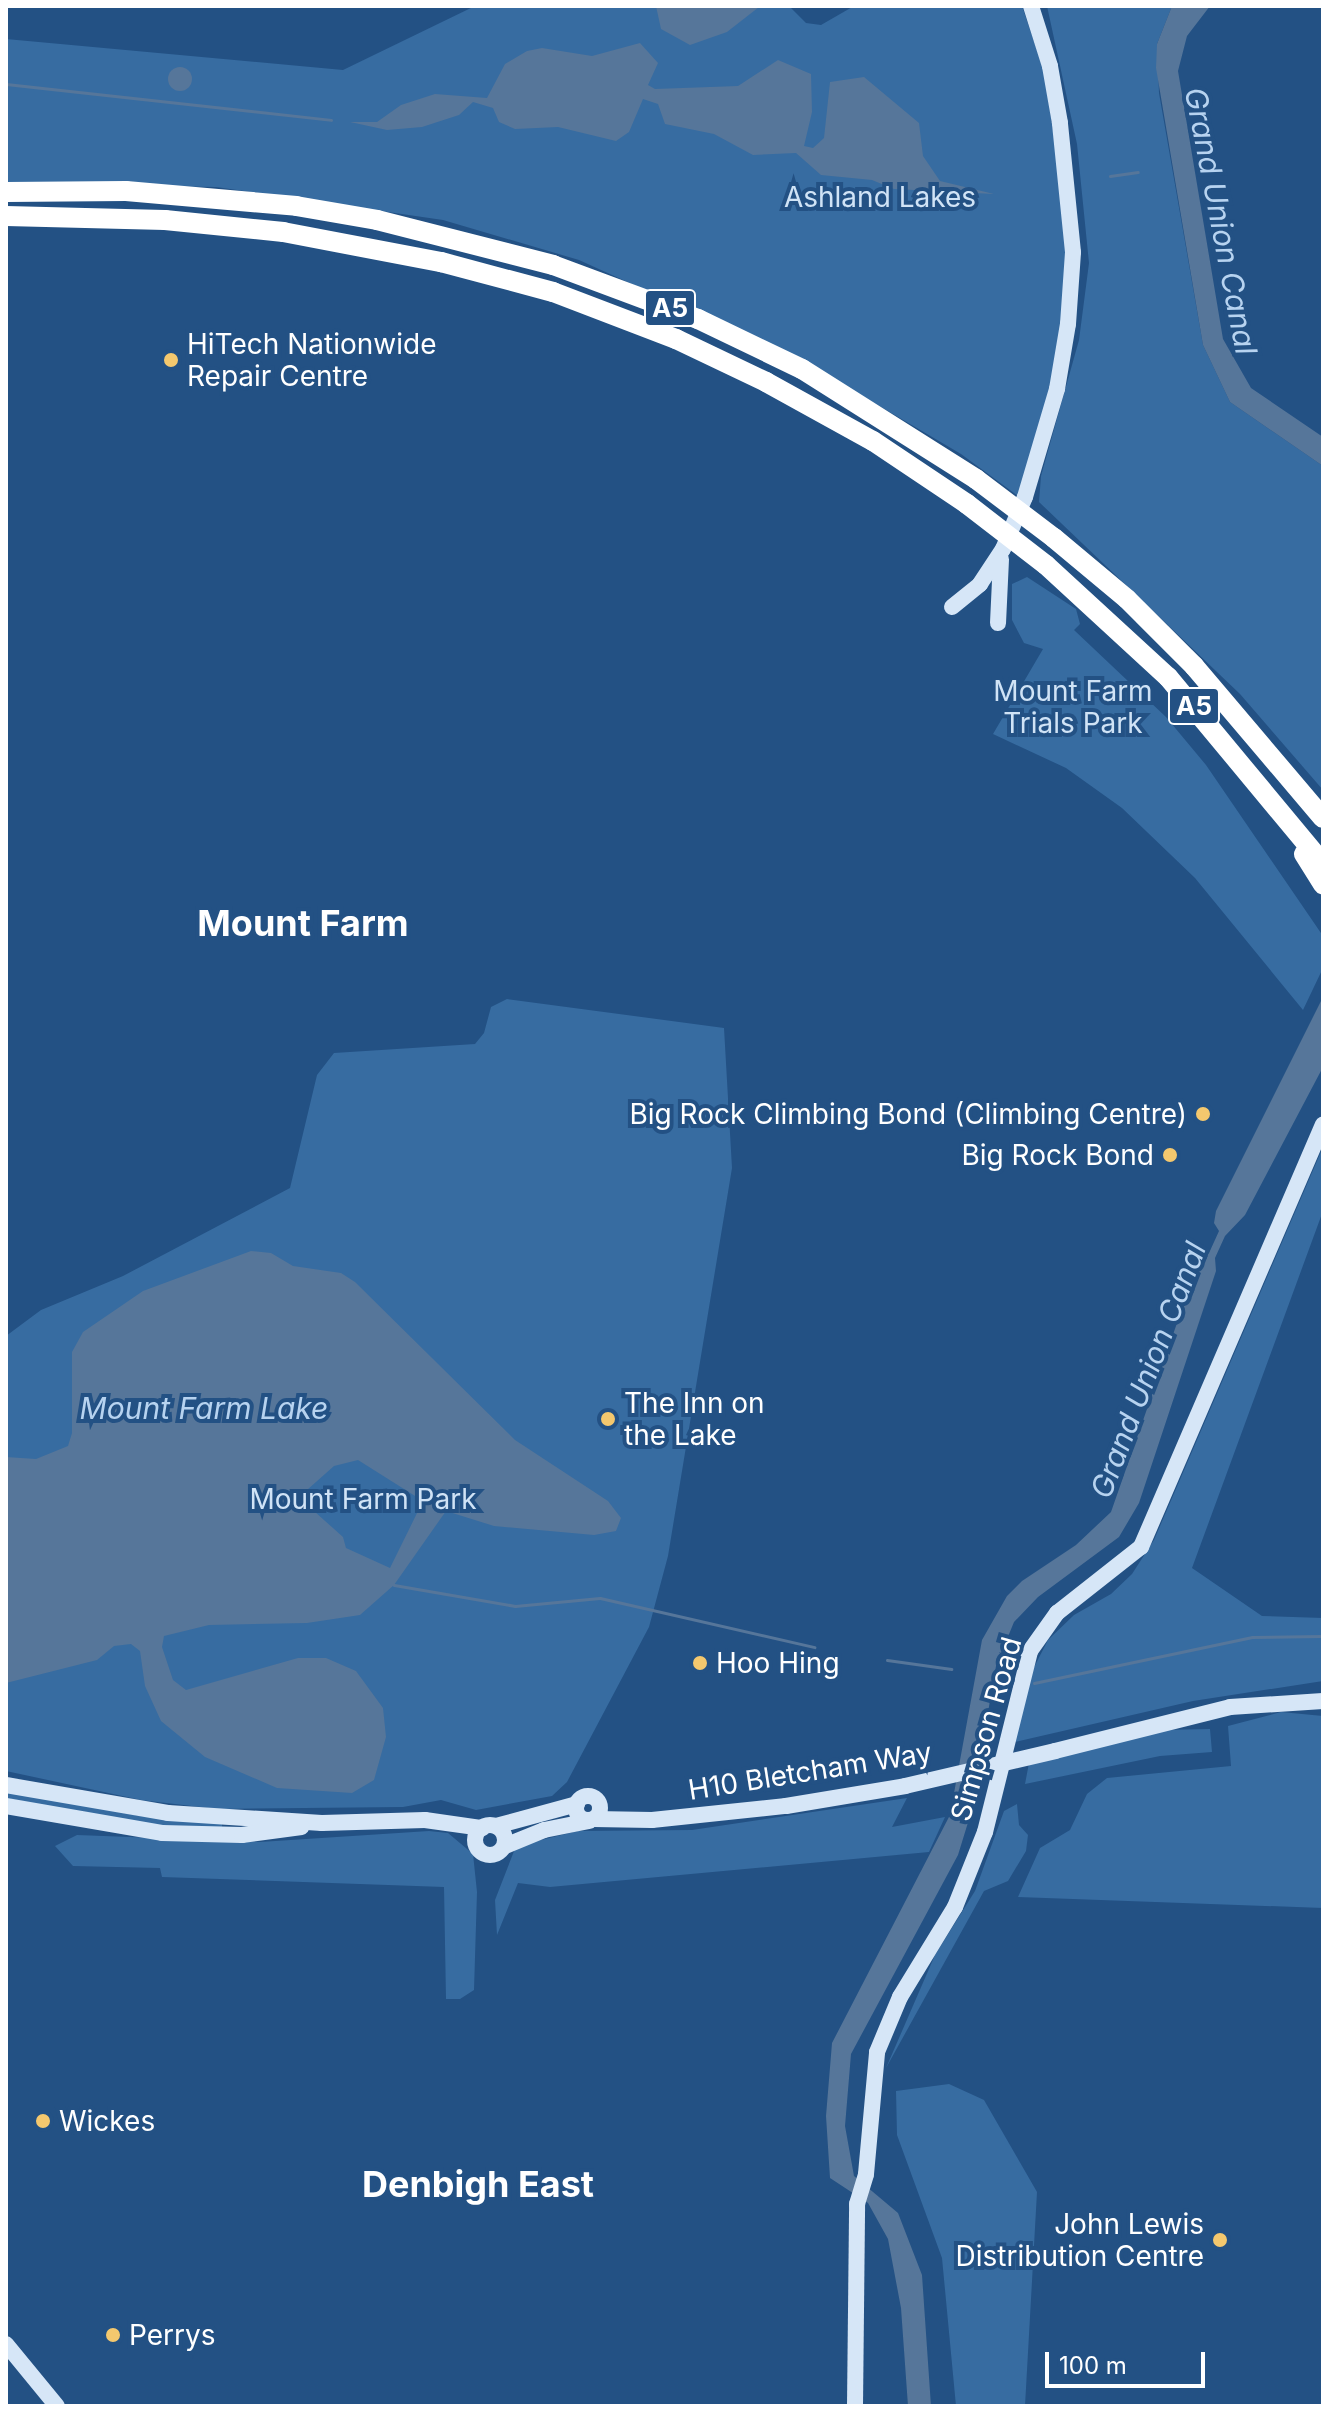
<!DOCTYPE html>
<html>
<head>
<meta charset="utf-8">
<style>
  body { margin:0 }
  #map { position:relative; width:1329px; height:2412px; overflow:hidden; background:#235184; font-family:Inter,sans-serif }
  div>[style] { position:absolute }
  .green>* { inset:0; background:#376ca1 }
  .water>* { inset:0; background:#56769a }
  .round { border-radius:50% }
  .stream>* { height:3px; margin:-1.5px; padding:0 1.5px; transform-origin:1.5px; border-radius:1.5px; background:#56769a }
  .secondary>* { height:16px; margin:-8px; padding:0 8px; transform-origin:8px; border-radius:8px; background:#d6e6f7 }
  .secondary>.ring { margin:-8px; padding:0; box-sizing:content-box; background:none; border:16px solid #d6e6f7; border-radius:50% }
  .highway>* { height:20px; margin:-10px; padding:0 10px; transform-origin:10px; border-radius:10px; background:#fff }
  .secondary-bridge>* { height:16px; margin:-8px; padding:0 8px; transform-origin:8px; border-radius:8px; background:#d6e6f7 }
  .highway-bridge>* { height:20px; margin:-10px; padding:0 10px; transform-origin:10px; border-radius:10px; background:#fff }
  .dots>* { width:22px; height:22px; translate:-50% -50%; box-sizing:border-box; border:4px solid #235184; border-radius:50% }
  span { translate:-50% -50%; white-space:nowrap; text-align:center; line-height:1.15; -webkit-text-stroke:8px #235184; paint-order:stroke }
  .shield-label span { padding:2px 6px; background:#235184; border:2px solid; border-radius:6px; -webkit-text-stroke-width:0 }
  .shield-label { font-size:26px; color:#fff; font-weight:700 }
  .park-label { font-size:28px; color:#d0e3f6 }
  .poi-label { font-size:28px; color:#fff }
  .left { translate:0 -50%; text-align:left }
  .right { translate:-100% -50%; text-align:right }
  .street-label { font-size:28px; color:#fff }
  .water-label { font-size:30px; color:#b7d3f0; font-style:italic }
  .district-label { font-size:36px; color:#fff; font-weight:700 }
  .frame { position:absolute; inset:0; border:8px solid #fff; pointer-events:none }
  .scale { position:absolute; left:1045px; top:2352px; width:160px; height:36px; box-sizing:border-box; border:4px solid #fff; border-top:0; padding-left:10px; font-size:24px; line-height:28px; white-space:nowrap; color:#fff; -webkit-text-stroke:6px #235184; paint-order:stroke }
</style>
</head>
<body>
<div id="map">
  <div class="green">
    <i style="clip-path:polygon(475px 6px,789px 6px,806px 23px,821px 25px,854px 6px,1022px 6px,1044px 71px,1066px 218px,1065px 300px,1051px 390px,1018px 496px,961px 454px,808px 364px,579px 260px,443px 220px,216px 187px,6px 184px,6px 39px,343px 70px)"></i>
    <i style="clip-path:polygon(1047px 6px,1172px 6px,1157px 44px,1159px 93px,1203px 345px,1230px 402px,1323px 466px,1323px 790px,1240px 694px,1039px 502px,1041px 476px,1079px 340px,1089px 263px,1077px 144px)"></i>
    <i style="clip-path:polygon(1027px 577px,1076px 609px,1080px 624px,1074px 630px,1166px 717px,1206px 765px,1323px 936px,1323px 968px,1303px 1010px,1195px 878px,1122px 808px,1066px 768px,993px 734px,1043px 649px,1024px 643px,1012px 620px,1012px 584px)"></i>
    <i style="clip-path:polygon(507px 999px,724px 1028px,732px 1168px,668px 1556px,649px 1627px,567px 1782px,552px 1796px,476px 1810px,441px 1800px,403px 1807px,217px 1809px,141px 1800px,6px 1771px,6px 1336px,41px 1310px,123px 1276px,290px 1188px,317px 1075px,334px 1053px,475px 1044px,484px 1033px,491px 1007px)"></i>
    <i style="clip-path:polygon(1323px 1147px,1323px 1211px,1192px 1568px,1262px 1616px,1323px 1618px,1323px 1681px,1193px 1701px,1015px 1742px,1029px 1677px,1048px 1640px,1074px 1615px,1111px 1594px,1132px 1574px,1154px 1540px)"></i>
    <i style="clip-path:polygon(1281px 1712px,1323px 1716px,1323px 1908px,1018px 1897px,1040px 1848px,1070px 1830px,1087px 1794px,1107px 1778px,1231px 1766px,1228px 1726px)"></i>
    <i style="clip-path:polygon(1210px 1729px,1212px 1752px,1160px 1756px,1025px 1784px,1029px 1763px,1162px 1730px)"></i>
    <i style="clip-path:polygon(6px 1789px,139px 1816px,222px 1821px,222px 1830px,155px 1827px,6px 1798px)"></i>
    <i style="clip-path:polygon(907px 1798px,892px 1827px,945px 1817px,929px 1852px,550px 1887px,518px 1883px,497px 1935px,495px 1900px,516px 1846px,578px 1831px,692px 1830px)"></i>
    <i style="clip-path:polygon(1017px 1804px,1019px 1825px,1028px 1835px,1026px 1851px,1008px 1881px,984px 1891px,886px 2068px,935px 1955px,975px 1891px,1004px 1811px)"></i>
    <i style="clip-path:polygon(429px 1831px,448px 1833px,473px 1854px,477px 1892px,474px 1990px,460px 1999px,446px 1999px,444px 1887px,162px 1877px,160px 1868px,73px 1866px,55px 1846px,77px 1835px,260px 1842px)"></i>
    <i style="clip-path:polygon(949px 2084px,984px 2100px,1037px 2192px,1025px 2406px,956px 2406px,942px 2258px,897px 2135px,896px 2091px)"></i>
  </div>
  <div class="water">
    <i style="clip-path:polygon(656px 6px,758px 6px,759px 7px,727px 32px,690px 45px,661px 29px)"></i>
    <i style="clip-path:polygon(1172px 6px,1210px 6px,1187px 36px,1178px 71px,1223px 339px,1251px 388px,1323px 437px,1323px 466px,1230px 402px,1203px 345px,1156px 68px,1157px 44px)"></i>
    <i style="clip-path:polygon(640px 43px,658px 63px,648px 85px,655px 89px,738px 86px,778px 60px,811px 74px,812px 112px,804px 146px,813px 148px,824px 138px,830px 82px,864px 77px,919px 123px,923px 156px,940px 181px,994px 194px,894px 189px,872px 180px,821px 175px,796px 153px,753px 155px,714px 134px,665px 124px,658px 104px,643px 99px,629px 132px,616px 141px,558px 127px,515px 129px,499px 122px,493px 108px,473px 102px,459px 115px,422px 127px,387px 130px,350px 122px,377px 122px,401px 105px,435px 94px,487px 98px,505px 64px,527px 51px,542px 48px,592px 56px)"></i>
    <i class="round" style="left:168px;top:67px;width:24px;height:24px"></i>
    <i style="clip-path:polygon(1323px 997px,1323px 1067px,1245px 1215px,1225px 1236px,1215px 1258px,1216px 1271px,1139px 1503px,1119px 1537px,1038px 1597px,1014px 1622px,996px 1666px,970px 1816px,958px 1855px,851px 2054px,845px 2126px,854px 2176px,898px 2213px,922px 2275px,931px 2406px,908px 2406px,901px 2308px,888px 2239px,868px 2203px,830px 2178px,826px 2116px,832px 2043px,950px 1815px,982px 1640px,1007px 1596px,1022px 1581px,1076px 1545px,1111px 1512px,1198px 1263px,1209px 1253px,1219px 1231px,1214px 1223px,1216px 1211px)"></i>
    <i style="clip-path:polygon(evenodd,251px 1251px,271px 1253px,293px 1266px,341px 1273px,355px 1282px,515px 1440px,608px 1501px,621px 1518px,616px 1531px,594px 1535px,494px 1526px,446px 1511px,394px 1585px,360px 1615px,307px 1623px,209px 1625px,164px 1636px,162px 1647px,173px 1680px,186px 1690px,298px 1658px,326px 1658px,356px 1671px,383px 1708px,386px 1737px,374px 1780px,352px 1793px,277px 1788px,205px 1757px,161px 1721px,145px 1686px,140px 1651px,131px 1644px,114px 1646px,97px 1660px,6px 1683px,6px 1457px,36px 1459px,68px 1446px,72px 1433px,72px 1352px,83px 1332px,143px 1291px,251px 1251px,358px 1460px,423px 1501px,390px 1568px,346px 1548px,343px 1537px,305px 1503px,307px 1490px,334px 1466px,358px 1460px)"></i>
  </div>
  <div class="stream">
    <i style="left:6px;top:84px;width:327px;rotate:6.3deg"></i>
    <i style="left:1110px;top:176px;width:28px;rotate:-8deg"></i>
    <i style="left:394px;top:1585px;width:123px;rotate:9.8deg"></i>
    <i style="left:515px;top:1606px;width:85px;rotate:-5.4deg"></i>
    <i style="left:600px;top:1598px;width:220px;rotate:12.9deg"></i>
    <i style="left:887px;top:1660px;width:65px;rotate:8deg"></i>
    <i style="left:1034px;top:1683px;width:223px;rotate:-11.9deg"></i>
    <i style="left:1252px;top:1637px;width:71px;rotate:-0.8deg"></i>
  </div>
  <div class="secondary">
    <i style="left:952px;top:607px;width:36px;rotate:-39deg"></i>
    <i style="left:980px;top:584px;width:42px;rotate:-56.7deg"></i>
    <i style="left:1003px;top:549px;width:56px;rotate:-67.1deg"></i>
    <i style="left:1025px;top:497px;width:113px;rotate:-73.5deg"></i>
    <i style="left:1057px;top:389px;width:66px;rotate:-80.4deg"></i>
    <i style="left:1068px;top:324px;width:72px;rotate:-86deg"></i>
    <i style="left:1073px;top:252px;width:130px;rotate:-95.8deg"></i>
    <i style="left:1060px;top:123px;width:58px;rotate:-100deg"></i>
    <i style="left:1050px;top:66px;width:63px;rotate:-107.6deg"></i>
    <i style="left:998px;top:623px;width:64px;rotate:-87.3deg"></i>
    <i style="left:1055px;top:1751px;width:180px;rotate:-14.1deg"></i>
    <i style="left:1230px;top:1707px;width:93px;rotate:-3.7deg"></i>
    <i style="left:6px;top:1785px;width:164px;rotate:9.8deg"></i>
    <i style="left:168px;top:1813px;width:154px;rotate:3.7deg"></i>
    <i style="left:322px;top:1823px;width:103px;rotate:-1.7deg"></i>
    <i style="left:425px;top:1820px;width:58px;rotate:8deg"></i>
    <i class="ring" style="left:576px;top:1796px;width:8px;height:8px"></i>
    <i style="left:6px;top:1806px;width:158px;rotate:9.8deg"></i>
    <i style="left:162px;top:1833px;width:80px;rotate:1.4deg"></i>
    <i style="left:242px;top:1835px;width:60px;rotate:-7.7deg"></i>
    <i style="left:594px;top:1819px;width:58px;rotate:1deg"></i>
    <i style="left:652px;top:1820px;width:135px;rotate:-6deg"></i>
    <i style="left:786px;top:1806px;width:121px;rotate:-9.5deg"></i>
    <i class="ring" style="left:475px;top:1825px;width:14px;height:14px"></i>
    <i style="left:496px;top:1826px;width:84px;rotate:-15.2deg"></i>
    <i style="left:505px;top:1846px;width:42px;rotate:-22.3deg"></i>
    <i style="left:544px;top:1830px;width:46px;rotate:-11.3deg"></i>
    <i style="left:6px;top:2344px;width:80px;rotate:50.6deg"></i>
    <i style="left:855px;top:2406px;width:202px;rotate:-89.4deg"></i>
    <i style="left:857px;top:2204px;width:31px;rotate:-73deg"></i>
    <i style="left:866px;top:2174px;width:122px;rotate:-84.8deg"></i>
    <i style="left:877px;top:2052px;width:60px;rotate:-67.3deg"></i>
    <i style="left:900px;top:1997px;width:105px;rotate:-58.6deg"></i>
    <i style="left:955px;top:1907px;width:81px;rotate:-68.2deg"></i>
    <i style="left:985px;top:1832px;width:187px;rotate:-76deg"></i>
    <i style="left:1030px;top:1651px;width:47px;rotate:-54.6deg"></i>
    <i style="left:1057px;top:1613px;width:107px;rotate:-38.2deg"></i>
    <i style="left:1141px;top:1547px;width:460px;rotate:-66.7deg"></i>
  </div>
  <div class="highway">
    <i style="left:6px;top:192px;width:120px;rotate:-0.5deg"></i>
    <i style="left:126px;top:191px;width:171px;rotate:5deg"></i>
    <i style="left:296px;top:206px;width:82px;rotate:9.8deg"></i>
    <i style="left:377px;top:220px;width:182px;rotate:14.3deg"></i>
    <i style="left:553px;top:265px;width:155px;rotate:20.4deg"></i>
    <i style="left:698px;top:319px;width:115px;rotate:25.7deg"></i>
    <i style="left:802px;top:369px;width:206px;rotate:32.3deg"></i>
    <i style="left:6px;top:216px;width:159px;rotate:1.4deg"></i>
    <i style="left:165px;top:220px;width:119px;rotate:5.8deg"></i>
    <i style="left:283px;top:232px;width:161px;rotate:10.8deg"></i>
    <i style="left:441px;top:262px;width:116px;rotate:15deg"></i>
    <i style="left:553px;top:292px;width:132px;rotate:20.9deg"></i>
    <i style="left:676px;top:339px;width:100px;rotate:25.5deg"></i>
    <i style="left:766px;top:382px;width:122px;rotate:28.9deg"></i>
    <i style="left:873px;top:441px;width:113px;rotate:33.8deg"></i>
    <i style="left:1054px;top:538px;width:95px;rotate:39.9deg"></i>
    <i style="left:1127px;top:599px;width:95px;rotate:45deg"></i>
    <i style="left:1194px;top:666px;width:199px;rotate:49.7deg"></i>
    <i style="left:1046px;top:565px;width:166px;rotate:42.6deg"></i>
    <i style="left:1168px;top:677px;width:243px;rotate:50.3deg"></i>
    <i style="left:1304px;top:854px;width:36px;rotate:58deg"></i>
  </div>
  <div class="secondary-bridge">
    <i style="left:905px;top:1786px;width:154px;rotate:-13.1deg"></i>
  </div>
  <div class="highway-bridge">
    <i style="left:976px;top:479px;width:98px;rotate:37.1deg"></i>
    <i style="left:967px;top:504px;width:100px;rotate:37.7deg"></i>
  </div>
  <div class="dots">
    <i style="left:171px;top:360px;background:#f4c86e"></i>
    <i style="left:1203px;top:1114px;background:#f4c86e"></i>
    <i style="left:1170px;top:1155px;background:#f4c86e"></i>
    <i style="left:608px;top:1419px;background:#f4c86e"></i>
    <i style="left:700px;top:1663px;background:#f4c86e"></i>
    <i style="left:43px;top:2121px;background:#f4c86e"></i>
    <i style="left:1220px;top:2240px;background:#f4c86e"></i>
    <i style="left:113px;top:2335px;background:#f4c86e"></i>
  </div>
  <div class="shield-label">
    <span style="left:670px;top:308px">A5</span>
    <span style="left:1194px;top:706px">A5</span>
  </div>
  <div class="park-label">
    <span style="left:880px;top:197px">Ashland Lakes</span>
    <span style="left:1073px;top:707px">Mount Farm<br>Trials Park</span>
    <span style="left:363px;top:1499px">Mount Farm Park</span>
  </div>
  <div class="poi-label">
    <span class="left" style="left:187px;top:360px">HiTech Nationwide<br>Repair Centre</span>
    <span class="right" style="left:1187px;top:1114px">Big Rock Climbing Bond (Climbing Centre)</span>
    <span class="right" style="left:1154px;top:1155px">Big Rock Bond</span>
    <span class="left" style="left:624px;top:1419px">The Inn on<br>the Lake</span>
    <span class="left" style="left:716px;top:1663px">Hoo Hing</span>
    <span class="left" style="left:59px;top:2121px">Wickes</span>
    <span class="right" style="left:1204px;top:2240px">John Lewis<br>Distribution Centre</span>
    <span class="left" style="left:129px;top:2335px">Perrys</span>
  </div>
  <div class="street-label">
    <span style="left:986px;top:1729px;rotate:-74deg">Simpson Road</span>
    <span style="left:810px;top:1771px;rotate:-9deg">H10 Bletcham Way</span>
  </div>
  <div class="water-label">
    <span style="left:1221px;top:221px;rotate:79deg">Grand Union Canal</span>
    <span style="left:1148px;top:1370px;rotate:-69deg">Grand Union Canal</span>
    <span style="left:204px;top:1408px">Mount Farm Lake</span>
  </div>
  <div class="district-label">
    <span style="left:303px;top:924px">Mount Farm</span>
    <span style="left:478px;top:2185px">Denbigh East</span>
  </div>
  <div class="frame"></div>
  <div class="scale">100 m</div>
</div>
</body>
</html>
